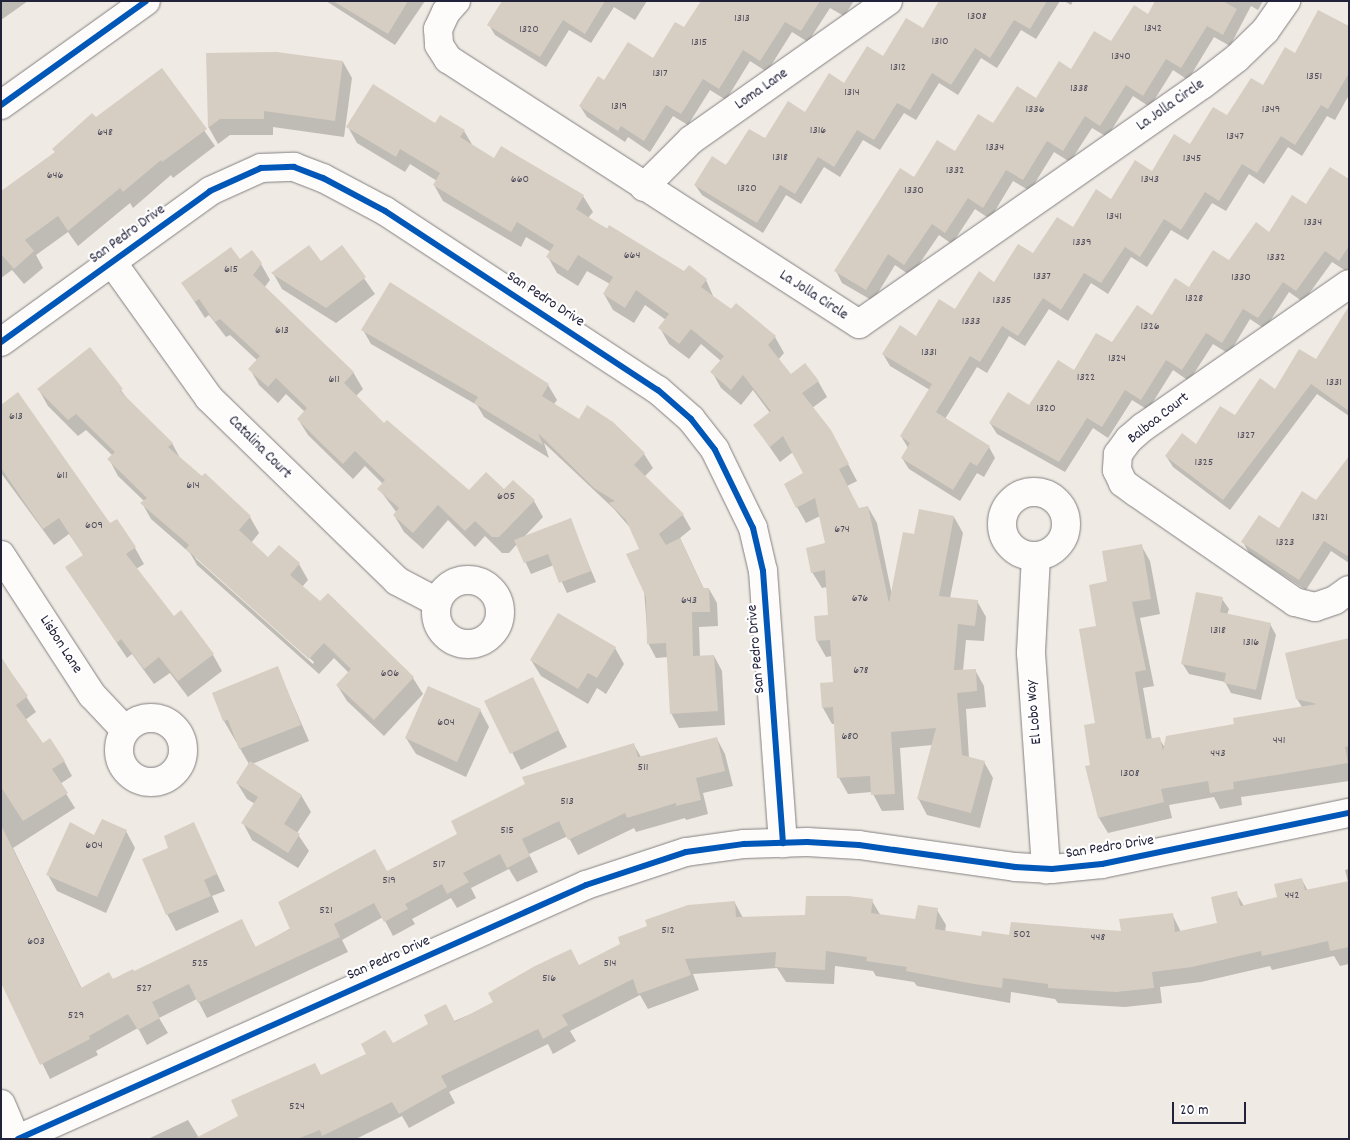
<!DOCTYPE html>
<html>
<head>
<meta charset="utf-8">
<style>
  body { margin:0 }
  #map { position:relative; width:1350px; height:1140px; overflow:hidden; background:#efeae3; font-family:Dekko,sans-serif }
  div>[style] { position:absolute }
  .shadow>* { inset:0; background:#0003 }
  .building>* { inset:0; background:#d7cec3 }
  .roads { filter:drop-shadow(0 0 1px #838082) drop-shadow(0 0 1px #838082) }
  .minor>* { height:28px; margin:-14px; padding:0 14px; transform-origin:14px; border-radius:14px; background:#fdfcfb }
  .minor>.ring { margin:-14px; padding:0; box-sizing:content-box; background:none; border:28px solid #fdfcfb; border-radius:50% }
  .tertiary>* { height:28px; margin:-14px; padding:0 14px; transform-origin:14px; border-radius:14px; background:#fdfcfb }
  .cycleway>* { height:6px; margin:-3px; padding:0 3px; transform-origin:3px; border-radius:3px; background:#0057b8 }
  span { translate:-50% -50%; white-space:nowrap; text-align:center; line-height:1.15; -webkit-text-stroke:4.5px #fff; paint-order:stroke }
  .number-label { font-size:12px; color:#4f4d5d }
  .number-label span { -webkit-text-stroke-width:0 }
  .street-label { font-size:15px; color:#22223b }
  .frame { position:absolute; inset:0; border:2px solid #22223b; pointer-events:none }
  .scale { position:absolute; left:1172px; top:1102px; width:74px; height:22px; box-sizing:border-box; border:2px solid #22223b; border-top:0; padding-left:6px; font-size:15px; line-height:18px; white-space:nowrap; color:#22223b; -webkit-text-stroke:4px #fff; paint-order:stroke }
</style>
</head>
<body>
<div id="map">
  <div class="shadow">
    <i style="clip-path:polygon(1px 1px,28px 1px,1px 20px)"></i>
    <i style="clip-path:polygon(326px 1px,425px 1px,395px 45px)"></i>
    <i style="clip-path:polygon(525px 1px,647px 1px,635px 20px,614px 7px,591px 43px,569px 30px,546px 67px,495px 35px,489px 25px)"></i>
    <i style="clip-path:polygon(734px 1px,854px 1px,844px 16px,830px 8px,808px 42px,792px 32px,767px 72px,750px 61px,726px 100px,710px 90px,688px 125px,673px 116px,650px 152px,628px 137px,625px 142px,587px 117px,580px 106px,605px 82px,653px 60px,684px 29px)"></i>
    <i style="clip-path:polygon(963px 1px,1060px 1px,1036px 39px,1021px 30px,997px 68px,981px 58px,958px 95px,939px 83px,916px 120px,904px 113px,880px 150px,863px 140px,840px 177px,824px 167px,801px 204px,786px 195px,763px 233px,702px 195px,695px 185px,805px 113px)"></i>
    <i style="clip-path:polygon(1064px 1px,1073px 1px,1071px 5px)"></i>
    <i style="clip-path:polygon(1157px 1px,1263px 1px,1258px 10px,1251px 6px,1230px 46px,1214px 37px,1188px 80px,1173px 70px,1150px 107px,1133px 96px,1107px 137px,1092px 128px,1070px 162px,1054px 152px,1030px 191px,1013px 181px,990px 219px,975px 209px,952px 244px,939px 235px,911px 276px,895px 265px,873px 301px,842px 283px,836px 271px,915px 179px,993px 125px,1037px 100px,1071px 70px,1149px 16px)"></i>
    <i style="clip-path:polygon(1349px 28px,1349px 95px,1335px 120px,1327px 116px,1302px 156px,1288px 147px,1264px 184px,1249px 174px,1226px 211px,1212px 203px,1188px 240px,1171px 230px,1147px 267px,1131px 257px,1108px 294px,1091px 283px,1068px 321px,1049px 309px,1025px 346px,1009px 336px,987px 373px,977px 367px,945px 419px,989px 447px,995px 458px,984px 477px,977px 473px,960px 501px,909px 469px,902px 458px,908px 448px,901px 436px,930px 390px,890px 366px,883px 354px,917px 337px,1190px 146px,1263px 87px,1296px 55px)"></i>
    <i style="clip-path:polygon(208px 54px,343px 62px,352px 78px,344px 137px,273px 127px,273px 135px,230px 135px,218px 144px,209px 128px)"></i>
    <i style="clip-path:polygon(162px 70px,215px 146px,173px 178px,171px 175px,133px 208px,130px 203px,78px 246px,68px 232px,36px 255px,43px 268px,24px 284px,12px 270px,1px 278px,1px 207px,56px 153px)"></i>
    <i style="clip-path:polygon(436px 125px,464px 131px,473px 146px,494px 159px,583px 196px,593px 212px,588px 218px,685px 272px,706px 280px,714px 298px,775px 337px,784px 353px,778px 360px,791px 376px,818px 381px,827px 397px,812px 408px,839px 447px,857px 481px,847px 486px,859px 509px,868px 507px,877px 523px,892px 595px,915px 536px,954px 517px,963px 533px,950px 598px,977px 601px,986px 617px,984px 641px,966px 640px,963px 671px,975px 670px,984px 686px,986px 707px,966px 709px,969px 758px,984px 762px,993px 778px,980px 828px,927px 815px,918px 798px,932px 745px,900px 748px,904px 810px,882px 811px,872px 792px,848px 794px,839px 778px,836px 724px,832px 724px,823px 708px,834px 683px,832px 656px,826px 657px,817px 641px,829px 616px,827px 587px,822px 588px,812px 572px,827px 544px,820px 516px,806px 523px,797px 507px,805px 474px,793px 452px,780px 462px,755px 426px,770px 413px,753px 390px,741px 405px,721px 388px,712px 372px,721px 361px,701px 344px,689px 359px,669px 344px,660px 328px,666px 320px,645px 305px,634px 323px,613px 310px,604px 294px,610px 284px,587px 271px,578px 286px,557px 273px,548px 257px,551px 252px,526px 237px,521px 247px,443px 201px,434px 185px,437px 181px,410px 164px,405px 172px,357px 143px,348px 127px)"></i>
    <i style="clip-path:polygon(1349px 177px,1349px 267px,1346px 271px,1332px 262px,1303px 302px,1289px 292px,1265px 329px,1250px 319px,1229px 354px,1213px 344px,1189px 381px,1173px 370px,1148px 410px,1132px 400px,1108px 438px,1093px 428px,1065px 472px,997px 434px,990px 423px,1030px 407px,1112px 344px)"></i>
    <i style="clip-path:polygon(342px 247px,375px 294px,336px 323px,282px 289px,273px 273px,320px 263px)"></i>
    <i style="clip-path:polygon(239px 261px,261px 264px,270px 280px,264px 288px,353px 372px,363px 389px,355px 397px,384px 425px,469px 491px,504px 491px,534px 501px,543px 517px,523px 538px,570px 520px,596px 582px,567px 593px,554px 565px,531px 574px,517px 544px,509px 553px,502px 553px,485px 536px,475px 547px,448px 520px,423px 549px,404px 532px,394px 515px,397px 513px,379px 489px,383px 484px,365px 466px,353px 479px,308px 435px,298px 419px,305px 412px,286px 394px,278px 403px,259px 385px,250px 369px,258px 361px,230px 335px,226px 337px,209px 315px,205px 318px,183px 284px)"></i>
    <i style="clip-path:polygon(391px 284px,548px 385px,557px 400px,554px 404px,579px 420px,612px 423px,644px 454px,653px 468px,644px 477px,683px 515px,691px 529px,680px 538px,704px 589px,709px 589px,717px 603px,718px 626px,699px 627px,700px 657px,714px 656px,722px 671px,725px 725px,679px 728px,671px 713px,668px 657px,656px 658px,648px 643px,641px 549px,633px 531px,614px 509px,544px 443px,549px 458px,484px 417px,477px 405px,371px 344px,363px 330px)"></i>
    <i style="clip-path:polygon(1349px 330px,1349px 416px,1317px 394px,1230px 510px,1173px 467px,1166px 456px,1197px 446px,1316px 361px)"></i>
    <i style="clip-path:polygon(evenodd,90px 349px,129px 401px,172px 443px,181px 460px,250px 517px,259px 533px,251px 543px,268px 559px,299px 564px,308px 580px,302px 587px,320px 603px,328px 595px,413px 678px,423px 694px,384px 736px,347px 701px,337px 685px,349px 673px,334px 658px,319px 674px,197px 565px,190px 553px,151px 519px,142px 503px,144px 501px,118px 476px,109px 459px,113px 456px,86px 430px,78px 436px,48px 406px,39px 390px,90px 349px,193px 553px,314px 662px,313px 664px,196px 559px,193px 553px)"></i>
    <i style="clip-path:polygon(1px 440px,135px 548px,144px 564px,136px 569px,174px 618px,213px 655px,222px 671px,188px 697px,170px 673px,154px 684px,132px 654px,127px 658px,66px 568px,84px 556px,69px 534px,54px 545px,1px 473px)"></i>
    <i style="clip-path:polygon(1349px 468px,1349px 563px,1331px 551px,1306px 590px,1249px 553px,1243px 542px,1279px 530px,1317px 502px)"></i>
    <i style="clip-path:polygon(1141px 545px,1150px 561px,1160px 614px,1140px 618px,1154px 686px,1143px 688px,1152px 740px,1159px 738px,1165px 748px,1302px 707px,1297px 699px,1349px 639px,1349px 781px,1241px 797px,1242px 805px,1220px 809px,1214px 797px,1169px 805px,1172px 818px,1108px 833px,1099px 818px,1092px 766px,1097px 724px,1097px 626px,1108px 582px)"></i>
    <i style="clip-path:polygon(1222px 599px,1229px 609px,1227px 615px,1270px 624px,1276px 635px,1261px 700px,1231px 693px,1225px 682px,1189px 674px,1182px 663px)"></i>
    <i style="clip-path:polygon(615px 648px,624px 664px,606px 694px,597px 688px,588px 704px,541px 676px,531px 660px)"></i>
    <i style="clip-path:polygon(1px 657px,36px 712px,25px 720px,42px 744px,64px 761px,72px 776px,60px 784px,75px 808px,13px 848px,82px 989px,134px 973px,242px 921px,256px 948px,387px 873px,634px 745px,641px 757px,717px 739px,725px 754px,733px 786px,703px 793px,708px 814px,686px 820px,685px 818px,636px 832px,634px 828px,578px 855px,568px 836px,529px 854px,538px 872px,517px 882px,509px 869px,471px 888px,476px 898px,457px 908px,451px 898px,412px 919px,415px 924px,393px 936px,383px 917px,342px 940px,348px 952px,207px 1018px,197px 999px,159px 1018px,168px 1033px,147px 1045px,138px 1028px,96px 1051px,98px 1055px,50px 1079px,1px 980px)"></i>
    <i style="clip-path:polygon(277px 667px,309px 741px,252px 764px,301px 795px,311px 812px,297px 833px,309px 851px,298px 868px,252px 840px,243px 823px,255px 804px,247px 799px,237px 783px,249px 764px,224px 721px,213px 693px)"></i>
    <i style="clip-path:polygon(532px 678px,567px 747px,521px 770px,486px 701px)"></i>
    <i style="clip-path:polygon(480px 710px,489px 727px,466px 777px,416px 754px,406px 738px)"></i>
    <i style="clip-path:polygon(194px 824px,225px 891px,212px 896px,219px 912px,176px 931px,167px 914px,170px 848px)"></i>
    <i style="clip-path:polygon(126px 831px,135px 848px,106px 913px,57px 891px,48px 875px)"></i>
    <i style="clip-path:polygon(1349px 869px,1349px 964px,1340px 966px,1334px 956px,1272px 970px,1270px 966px,1201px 982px,1160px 987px,1162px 1003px,1125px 1007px,1058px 1003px,1055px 999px,1011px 992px,1010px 1003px,917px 986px,914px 982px,876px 976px,873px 971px,835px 966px,834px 984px,786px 982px,777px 968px,693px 974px,699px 990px,648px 1009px,640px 995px,570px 1031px,576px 1041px,553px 1054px,548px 1044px,449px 1092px,455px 1103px,409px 1128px,402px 1116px,356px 1139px,148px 1139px,188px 1120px,199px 1138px,321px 1077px,735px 903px,743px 918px,806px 917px,872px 901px,881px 916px,916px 921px,937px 910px,946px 925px,945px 932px,982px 938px,1122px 933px,1172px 914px,1181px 932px,1219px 923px,1236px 893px,1244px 906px,1279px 898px,1302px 880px,1308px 891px,1348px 882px,1345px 870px)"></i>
  </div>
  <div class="building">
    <i style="clip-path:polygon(333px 1px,408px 1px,388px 34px)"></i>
    <i style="clip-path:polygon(502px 1px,605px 1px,585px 34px,563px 20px,540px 57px,487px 25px)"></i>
    <i style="clip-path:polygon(701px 1px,820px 1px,801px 31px,785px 22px,760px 61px,743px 50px,719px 89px,703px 79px,681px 114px,666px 105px,644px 141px,621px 126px,618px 131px,579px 106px,598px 76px,604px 80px,628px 42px,653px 58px,675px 22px,684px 27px)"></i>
    <i style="clip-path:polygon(939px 1px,1047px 1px,1030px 29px,1014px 20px,990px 58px,975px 48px,951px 85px,932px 73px,910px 110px,897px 103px,874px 140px,857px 130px,834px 167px,818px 157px,795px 194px,780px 185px,757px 223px,694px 185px,712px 156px,726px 165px,749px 129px,765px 138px,788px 101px,805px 112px,829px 73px,844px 83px,867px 46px,883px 56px,906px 18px,923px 28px)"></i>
    <i style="clip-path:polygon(1155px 1px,1223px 1px,1237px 9px,1223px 35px,1207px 26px,1181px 68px,1166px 59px,1143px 96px,1126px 85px,1100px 126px,1085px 116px,1063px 151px,1047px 141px,1023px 180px,1006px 170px,983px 208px,968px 198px,945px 233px,932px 224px,904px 265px,888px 254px,866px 290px,834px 271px,900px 168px,914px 177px,937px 140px,955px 151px,978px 114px,993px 123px,1017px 86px,1036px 98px,1059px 61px,1071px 69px,1094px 31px,1111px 41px,1134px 5px,1148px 14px)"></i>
    <i style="clip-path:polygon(1318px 10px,1349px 26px,1349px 73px,1328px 109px,1321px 105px,1295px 145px,1281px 136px,1257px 173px,1242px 164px,1219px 201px,1205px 192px,1181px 230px,1164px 219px,1140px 257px,1125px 247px,1101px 283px,1084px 273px,1061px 310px,1043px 298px,1018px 336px,1002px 326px,980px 362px,970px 356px,936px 412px,990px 446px,977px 466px,970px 462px,953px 490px,901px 458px,910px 443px,900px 436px,932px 384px,882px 354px,900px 325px,916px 336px,939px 299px,955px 309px,979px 271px,994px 282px,1018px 244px,1033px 253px,1057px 217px,1073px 227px,1096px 189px,1111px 199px,1135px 160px,1152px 171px,1174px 134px,1190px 144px,1213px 107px,1227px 115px,1251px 78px,1263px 85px,1285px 47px,1295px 53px)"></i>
    <i style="clip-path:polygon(277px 52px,343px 61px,335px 121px,264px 111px,264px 119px,220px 119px,208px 128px,206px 53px)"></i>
    <i style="clip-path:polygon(162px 68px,207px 129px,162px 162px,161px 160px,123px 192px,120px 188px,68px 231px,58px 216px,25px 240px,34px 251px,14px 269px,1px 254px,1px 191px,55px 152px,52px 149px,92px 113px,96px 117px)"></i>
    <i style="clip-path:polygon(373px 84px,435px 123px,440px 115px,465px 130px,460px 137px,494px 158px,501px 146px,584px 195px,576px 209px,607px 229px,609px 225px,684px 271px,689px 265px,707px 279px,701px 287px,731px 309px,736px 303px,776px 336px,768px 345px,791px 374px,805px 363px,819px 381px,802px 393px,831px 430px,849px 464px,839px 469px,859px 508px,868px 506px,889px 603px,903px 532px,914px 534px,919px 509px,954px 516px,939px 596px,978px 600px,975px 626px,958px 624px,954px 670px,976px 669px,977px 691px,957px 693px,962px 755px,985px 761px,971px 813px,917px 799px,936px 728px,891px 732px,895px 794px,871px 795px,870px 776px,837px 778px,833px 707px,822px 708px,820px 683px,833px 682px,830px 640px,816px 641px,814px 616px,828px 615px,825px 570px,811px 573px,806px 548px,825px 543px,815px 498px,796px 508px,784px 484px,803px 473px,783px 436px,770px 447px,753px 425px,771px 411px,743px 375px,731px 390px,710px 372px,724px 356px,691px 329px,679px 344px,658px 328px,669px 314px,636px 290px,625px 308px,603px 294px,613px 277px,578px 255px,568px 271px,546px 257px,554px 245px,517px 222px,511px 232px,433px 185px,440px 173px,400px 149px,396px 157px,346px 127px)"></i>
    <i style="clip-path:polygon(1330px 167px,1349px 179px,1349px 246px,1339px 261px,1325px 251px,1296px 291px,1283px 282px,1258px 318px,1243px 309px,1222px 343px,1206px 333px,1182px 370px,1166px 360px,1141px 400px,1125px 390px,1102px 427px,1087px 418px,1059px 462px,989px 423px,1008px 392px,1029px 405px,1058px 360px,1074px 370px,1096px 333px,1112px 342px,1137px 305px,1152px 315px,1175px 278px,1189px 287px,1213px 250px,1229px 260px,1256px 222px,1269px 232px,1292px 195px,1306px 204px)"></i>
    <i style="clip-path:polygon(309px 245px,321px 261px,342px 245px,366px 277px,326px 308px,271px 273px)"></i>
    <i style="clip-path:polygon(231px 247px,240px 259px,252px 250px,262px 263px,253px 275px,354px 372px,344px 383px,384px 423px,387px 420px,469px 490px,486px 472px,504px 489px,513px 480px,535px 500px,499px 537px,492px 537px,475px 521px,465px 531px,438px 505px,413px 533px,393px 515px,399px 508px,377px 489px,385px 480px,355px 451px,343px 464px,324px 446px,297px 419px,307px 408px,276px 378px,268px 387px,248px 369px,260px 356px,220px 319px,215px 322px,199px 299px,195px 302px,181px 283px)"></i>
    <i style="clip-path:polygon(390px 282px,549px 384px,542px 396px,579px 419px,587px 405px,613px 422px,645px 453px,634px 465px,684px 514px,659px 534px,666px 545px,680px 538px,703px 588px,709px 588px,710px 612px,692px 612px,693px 656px,714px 655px,718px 711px,670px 714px,666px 643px,647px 644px,646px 597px,626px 554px,639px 549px,626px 520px,609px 503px,615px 501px,594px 488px,538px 433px,543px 445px,474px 403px,478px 397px,361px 330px)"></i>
    <i style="clip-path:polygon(1349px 306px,1349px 411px,1311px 384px,1223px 500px,1165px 456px,1182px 433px,1196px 444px,1220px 406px,1235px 415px,1260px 378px,1275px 389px,1299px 349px,1316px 359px)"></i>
    <i style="clip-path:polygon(90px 347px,123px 389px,120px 391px,173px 443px,168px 447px,202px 476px,205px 473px,251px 516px,239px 530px,268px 557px,279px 545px,300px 563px,290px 575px,320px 601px,328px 593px,414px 677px,374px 720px,336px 685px,351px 669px,324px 643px,309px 659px,293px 645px,186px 549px,189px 545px,140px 503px,147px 498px,107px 459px,115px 452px,76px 414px,68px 420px,37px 389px)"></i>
    <i style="clip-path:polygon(18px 392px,98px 506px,110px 523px,117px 519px,136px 547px,126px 554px,174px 616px,181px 610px,214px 654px,178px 681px,159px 657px,144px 669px,121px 639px,117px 643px,65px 567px,83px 555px,59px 518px,43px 529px,1px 468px,1px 405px)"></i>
    <i style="clip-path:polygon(1349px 456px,1349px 557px,1324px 541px,1299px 580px,1241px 542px,1259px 515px,1279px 528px,1302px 491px,1316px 500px)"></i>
    <i style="clip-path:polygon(571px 518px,591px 571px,559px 583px,548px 554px,524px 563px,514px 540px)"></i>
    <i style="clip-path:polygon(1142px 544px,1151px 599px,1132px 602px,1146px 670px,1135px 672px,1146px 739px,1160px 737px,1163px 751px,1166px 736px,1234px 724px,1233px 718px,1317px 704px,1296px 699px,1285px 653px,1349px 638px,1349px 746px,1345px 747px,1348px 763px,1233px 782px,1234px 789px,1210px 793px,1208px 781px,1161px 789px,1164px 802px,1098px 818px,1085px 766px,1090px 765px,1084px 725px,1095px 723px,1079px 629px,1096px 626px,1089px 585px,1107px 581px,1102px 551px)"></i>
    <i style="clip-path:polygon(1196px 592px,1223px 597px,1220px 612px,1271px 623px,1256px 690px,1224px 683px,1226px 673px,1181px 664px)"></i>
    <i style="clip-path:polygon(558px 613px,616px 647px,597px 678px,588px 673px,578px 689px,530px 660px)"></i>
    <i style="clip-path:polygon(1px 658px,28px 696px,16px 705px,43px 743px,50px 738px,65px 761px,52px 769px,68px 793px,23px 821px,1px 787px)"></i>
    <i style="clip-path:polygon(278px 666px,301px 725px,239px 749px,228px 720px,223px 721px,212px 693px)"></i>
    <i style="clip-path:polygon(533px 677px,559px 730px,510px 754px,484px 701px)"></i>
    <i style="clip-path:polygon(428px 686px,481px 709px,457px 762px,405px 738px)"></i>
    <i style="clip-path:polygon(717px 737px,725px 771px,696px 778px,701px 800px,676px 806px,676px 803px,627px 818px,625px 813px,568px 840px,559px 821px,522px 839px,530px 856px,507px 868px,500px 854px,463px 873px,469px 882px,447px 894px,442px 884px,405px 904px,408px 909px,384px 922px,374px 903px,334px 924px,340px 937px,198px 1003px,189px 984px,152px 1002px,160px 1018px,138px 1030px,128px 1014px,89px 1036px,90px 1039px,40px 1065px,1px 983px,1px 825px,81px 988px,109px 972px,113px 979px,133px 969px,134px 971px,242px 919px,255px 947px,290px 929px,278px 902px,375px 849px,387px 871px,457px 834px,451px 821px,525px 784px,522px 777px,634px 743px,638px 757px)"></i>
    <i style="clip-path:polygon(250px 761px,302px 795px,284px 824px,300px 834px,288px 853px,241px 823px,258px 797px,236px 783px)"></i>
    <i style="clip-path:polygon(102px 819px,127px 830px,97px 897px,46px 875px,70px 822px,94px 835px)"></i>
    <i style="clip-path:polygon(194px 822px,217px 874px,204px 880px,211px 896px,166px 915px,142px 859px,168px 848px,164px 836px)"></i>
    <i style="clip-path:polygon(1302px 878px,1305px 890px,1349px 881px,1349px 947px,1330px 951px,1328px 941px,1262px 956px,1261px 951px,1192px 967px,1152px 972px,1154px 988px,1116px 992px,1048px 988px,1048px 984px,1003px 978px,1002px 988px,974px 984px,906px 971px,907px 967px,866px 961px,867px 957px,826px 951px,825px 970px,775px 967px,776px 952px,685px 959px,691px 975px,638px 994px,633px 979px,562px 1015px,568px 1025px,543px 1039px,538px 1029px,441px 1076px,447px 1087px,399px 1114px,392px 1102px,322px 1136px,320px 1130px,297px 1139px,194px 1139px,238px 1116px,231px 1100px,315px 1063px,321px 1075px,366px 1054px,361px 1044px,385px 1030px,393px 1043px,428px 1024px,424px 1015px,446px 1004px,455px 1022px,493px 1002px,488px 993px,535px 966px,571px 949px,579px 965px,620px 944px,618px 937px,647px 926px,645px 920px,688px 905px,735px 901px,736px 917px,805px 915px,806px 896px,848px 896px,873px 899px,871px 913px,915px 919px,918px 905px,938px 908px,935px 929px,981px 936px,982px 931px,1009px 935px,1011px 922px,1121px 931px,1119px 919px,1173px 913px,1175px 932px,1217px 923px,1211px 897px,1237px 891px,1240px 906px,1277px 897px,1274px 884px)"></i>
  </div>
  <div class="roads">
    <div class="minor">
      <i style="left:456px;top:1px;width:15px;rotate:132deg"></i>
      <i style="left:446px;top:12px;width:19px;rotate:115deg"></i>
      <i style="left:438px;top:29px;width:16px;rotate:86deg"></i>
      <i style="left:439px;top:45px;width:17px;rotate:57deg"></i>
      <i style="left:448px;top:59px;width:489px;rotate:32.8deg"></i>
      <i style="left:859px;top:324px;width:418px;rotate:-34.9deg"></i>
      <i style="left:1202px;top:85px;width:44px;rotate:-37.6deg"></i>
      <i style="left:1237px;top:58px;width:39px;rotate:-44deg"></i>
      <i style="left:1265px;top:31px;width:37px;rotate:-55deg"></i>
      <i style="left:644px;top:187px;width:66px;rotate:-45deg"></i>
      <i style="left:691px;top:140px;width:241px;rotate:-35.2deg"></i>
      <i style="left:112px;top:262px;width:167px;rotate:54.5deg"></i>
      <i style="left:209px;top:398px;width:262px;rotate:44.2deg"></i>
      <i style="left:397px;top:581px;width:45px;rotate:27.7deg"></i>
      <i style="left:1349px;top:284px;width:251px;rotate:145.2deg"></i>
      <i style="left:1143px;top:427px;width:18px;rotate:139deg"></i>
      <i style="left:1129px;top:439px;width:19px;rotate:126deg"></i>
      <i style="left:1118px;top:454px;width:16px;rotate:94deg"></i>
      <i style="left:1117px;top:470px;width:14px;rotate:65deg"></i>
      <i style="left:1123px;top:483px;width:17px;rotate:36deg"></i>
      <i style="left:1137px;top:493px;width:192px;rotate:34.6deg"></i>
      <i style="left:1295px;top:602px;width:21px;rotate:14deg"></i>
      <i style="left:1315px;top:607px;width:21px;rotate:-19deg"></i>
      <i style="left:1335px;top:600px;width:17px;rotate:-36deg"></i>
      <i style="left:1px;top:342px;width:258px;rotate:-35.8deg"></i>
      <i style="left:210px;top:191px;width:56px;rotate:-24.3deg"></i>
      <i style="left:261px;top:168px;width:33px;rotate:-2deg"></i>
      <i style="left:294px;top:167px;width:31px;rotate:21deg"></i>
      <i style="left:323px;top:178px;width:70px;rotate:28deg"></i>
      <i style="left:385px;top:211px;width:326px;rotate:33.3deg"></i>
      <i style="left:658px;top:390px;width:44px;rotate:41.3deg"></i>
      <i style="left:691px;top:419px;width:39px;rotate:52deg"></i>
      <i style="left:715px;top:450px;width:87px;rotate:64deg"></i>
      <i style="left:753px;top:528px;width:44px;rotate:76.9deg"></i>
      <i style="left:763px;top:571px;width:273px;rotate:85.8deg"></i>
      <i class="ring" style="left:1002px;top:492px;width:36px;height:36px"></i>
      <i style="left:1px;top:555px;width:167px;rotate:57deg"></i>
      <i style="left:92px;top:695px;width:48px;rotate:46.7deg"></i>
      <i style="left:1036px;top:556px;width:97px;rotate:93deg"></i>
      <i style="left:1031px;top:653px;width:217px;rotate:86deg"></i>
      <i class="ring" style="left:436px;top:580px;width:36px;height:36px"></i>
      <i class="ring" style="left:119px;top:718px;width:36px;height:36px"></i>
      <i style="left:1px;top:1104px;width:38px;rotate:67deg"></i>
      <i style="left:18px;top:1139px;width:622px;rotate:-24.09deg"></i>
      <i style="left:586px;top:885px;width:105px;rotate:-18.3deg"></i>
      <i style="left:686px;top:852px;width:59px;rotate:-7.9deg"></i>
      <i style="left:744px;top:844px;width:63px;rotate:-1.8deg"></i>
      <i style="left:807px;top:842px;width:52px;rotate:3.3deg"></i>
      <i style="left:859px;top:845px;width:158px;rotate:8deg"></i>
      <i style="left:1015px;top:867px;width:37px;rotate:3deg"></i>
      <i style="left:1052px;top:869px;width:50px;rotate:-5.7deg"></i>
      <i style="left:1102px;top:864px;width:252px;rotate:-11.7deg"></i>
    </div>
    <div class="tertiary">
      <i style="left:1px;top:105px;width:178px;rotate:-35.6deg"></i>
    </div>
  </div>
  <div class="cycleway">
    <i style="left:1px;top:105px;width:178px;rotate:-35.6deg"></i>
    <i style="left:1px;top:342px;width:258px;rotate:-35.8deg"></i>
    <i style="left:210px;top:191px;width:56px;rotate:-24.3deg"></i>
    <i style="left:261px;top:168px;width:33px;rotate:-2deg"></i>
    <i style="left:294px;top:167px;width:31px;rotate:21deg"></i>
    <i style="left:323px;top:178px;width:70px;rotate:28deg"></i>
    <i style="left:385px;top:211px;width:326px;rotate:33.3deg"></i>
    <i style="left:658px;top:390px;width:44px;rotate:41.3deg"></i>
    <i style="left:691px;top:419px;width:39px;rotate:52deg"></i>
    <i style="left:715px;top:450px;width:87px;rotate:64deg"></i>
    <i style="left:753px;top:528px;width:44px;rotate:76.9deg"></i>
    <i style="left:763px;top:571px;width:273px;rotate:85.8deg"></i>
    <i style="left:18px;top:1139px;width:622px;rotate:-24.09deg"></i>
    <i style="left:586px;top:885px;width:105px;rotate:-18.3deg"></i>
    <i style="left:686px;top:852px;width:59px;rotate:-7.9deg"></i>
    <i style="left:744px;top:844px;width:63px;rotate:-1.8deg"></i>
    <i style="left:807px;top:842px;width:52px;rotate:3.3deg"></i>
    <i style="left:859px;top:845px;width:158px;rotate:8deg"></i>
    <i style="left:1015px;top:867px;width:37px;rotate:3deg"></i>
    <i style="left:1052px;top:869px;width:50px;rotate:-5.7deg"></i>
    <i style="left:1102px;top:864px;width:252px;rotate:-11.7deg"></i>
  </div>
  <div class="number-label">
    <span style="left:977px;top:17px">1308</span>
    <span style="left:742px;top:19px">1313</span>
    <span style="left:1153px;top:29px">1342</span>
    <span style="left:529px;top:30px">1320</span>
    <span style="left:940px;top:42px">1310</span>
    <span style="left:699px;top:43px">1315</span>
    <span style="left:1121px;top:57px">1340</span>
    <span style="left:898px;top:68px">1312</span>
    <span style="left:660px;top:74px">1317</span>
    <span style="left:1314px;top:77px">1351</span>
    <span style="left:1079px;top:89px">1338</span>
    <span style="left:852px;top:93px">1314</span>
    <span style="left:619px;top:107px">1319</span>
    <span style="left:1035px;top:110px">1336</span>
    <span style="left:1271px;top:110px">1349</span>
    <span style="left:818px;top:131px">1316</span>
    <span style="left:105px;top:133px">648</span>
    <span style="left:1235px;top:137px">1347</span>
    <span style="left:995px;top:148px">1334</span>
    <span style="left:780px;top:158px">1318</span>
    <span style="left:1192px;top:159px">1345</span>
    <span style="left:955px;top:171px">1332</span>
    <span style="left:55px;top:176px">646</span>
    <span style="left:520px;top:180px">660</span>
    <span style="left:1150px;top:180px">1343</span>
    <span style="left:747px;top:189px">1320</span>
    <span style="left:914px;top:191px">1330</span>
    <span style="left:1114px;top:217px">1341</span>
    <span style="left:1313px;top:223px">1334</span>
    <span style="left:1082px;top:243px">1339</span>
    <span style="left:632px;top:256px">664</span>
    <span style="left:1276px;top:258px">1332</span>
    <span style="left:231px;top:270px">615</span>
    <span style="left:1042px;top:277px">1337</span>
    <span style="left:1241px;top:278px">1330</span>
    <span style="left:1194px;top:299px">1328</span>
    <span style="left:1002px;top:301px">1335</span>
    <span style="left:971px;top:322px">1333</span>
    <span style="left:1150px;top:327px">1326</span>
    <span style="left:282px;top:331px">613</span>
    <span style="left:929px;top:353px">1331</span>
    <span style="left:1117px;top:359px">1324</span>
    <span style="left:1086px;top:378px">1322</span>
    <span style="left:334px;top:380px">611</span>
    <span style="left:1334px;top:383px">1331</span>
    <span style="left:1046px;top:409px">1320</span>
    <span style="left:16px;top:417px">613</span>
    <span style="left:1246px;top:436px">1327</span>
    <span style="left:1204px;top:463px">1325</span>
    <span style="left:62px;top:476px">611</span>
    <span style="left:193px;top:486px">614</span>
    <span style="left:506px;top:497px">605</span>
    <span style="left:1320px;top:518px">1321</span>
    <span style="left:94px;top:526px">609</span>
    <span style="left:842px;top:530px">674</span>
    <span style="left:1285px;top:543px">1323</span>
    <span style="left:860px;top:599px">676</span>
    <span style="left:689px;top:601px">643</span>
    <span style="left:1218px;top:631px">1318</span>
    <span style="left:1251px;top:643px">1316</span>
    <span style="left:861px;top:671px">678</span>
    <span style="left:390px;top:674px">606</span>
    <span style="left:446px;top:723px">604</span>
    <span style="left:850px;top:737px">680</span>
    <span style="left:1279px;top:741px">441</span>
    <span style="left:1218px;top:754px">443</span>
    <span style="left:643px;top:768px">511</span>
    <span style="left:1130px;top:774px">1308</span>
    <span style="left:567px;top:802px">513</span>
    <span style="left:507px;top:831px">515</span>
    <span style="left:94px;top:846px">604</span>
    <span style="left:439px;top:865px">517</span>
    <span style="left:389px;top:881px">519</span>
    <span style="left:1292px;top:896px">442</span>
    <span style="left:326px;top:911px">521</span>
    <span style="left:668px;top:931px">512</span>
    <span style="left:1022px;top:935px">502</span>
    <span style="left:1098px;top:938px">448</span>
    <span style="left:36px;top:942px">603</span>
    <span style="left:200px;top:964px">525</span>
    <span style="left:610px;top:964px">514</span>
    <span style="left:549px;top:979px">516</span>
    <span style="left:144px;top:989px">527</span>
    <span style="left:76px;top:1016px">529</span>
    <span style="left:297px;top:1107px">524</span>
  </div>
  <div class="street-label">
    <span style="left:762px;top:90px;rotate:-35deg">Loma Lane</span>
    <span style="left:1171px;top:106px;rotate:-35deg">La Jolla Circle</span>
    <span style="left:128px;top:235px;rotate:-36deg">San Pedro Drive</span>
    <span style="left:813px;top:296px;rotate:33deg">La Jolla Circle</span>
    <span style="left:545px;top:300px;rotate:33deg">San Pedro Drive</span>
    <span style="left:1159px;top:419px;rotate:-38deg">Balboa Court</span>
    <span style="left:259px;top:448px;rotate:45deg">Catalina Court</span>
    <span style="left:60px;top:645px;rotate:57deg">Lisbon Lane</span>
    <span style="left:757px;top:649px;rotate:-95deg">San Pedro Drive</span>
    <span style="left:1035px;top:712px;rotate:-95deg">El Lobo Way</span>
    <span style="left:1110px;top:848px;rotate:-9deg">San Pedro Drive</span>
    <span style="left:389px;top:959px;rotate:-24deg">San Pedro Drive</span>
  </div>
  <div class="frame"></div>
  <div class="scale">20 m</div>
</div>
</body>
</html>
